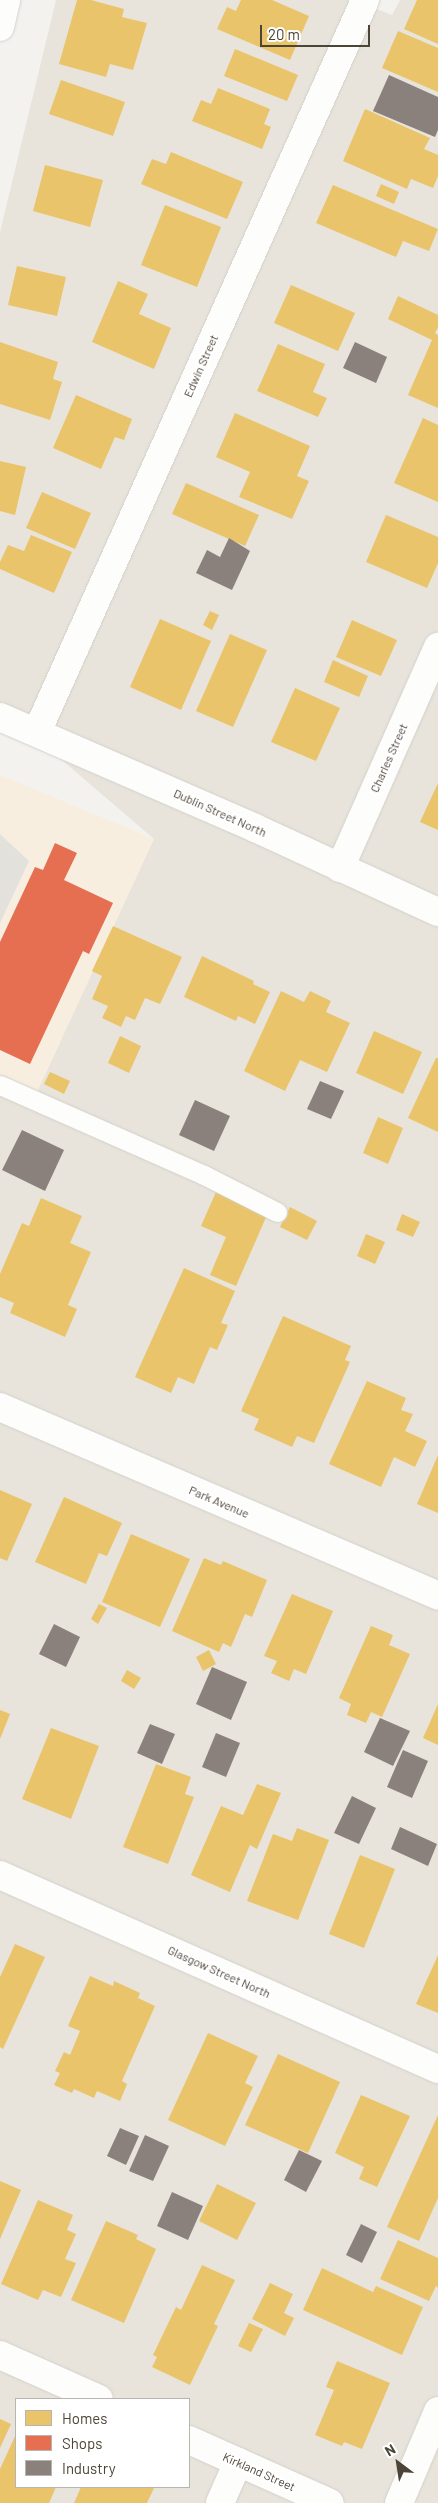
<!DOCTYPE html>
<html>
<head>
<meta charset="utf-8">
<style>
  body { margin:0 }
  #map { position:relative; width:438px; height:2503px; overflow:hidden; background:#f4f2ee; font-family:Barlow,sans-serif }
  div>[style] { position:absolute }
  .residential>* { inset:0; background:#e8e4db }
  .commercial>* { inset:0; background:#f7eee0 }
  .parking>* { inset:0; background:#e3e1dc }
  .homes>* { inset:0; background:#e9c46a }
  .shops>* { inset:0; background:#e76f51 }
  .industry>* { inset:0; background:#8a817c }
  .roads { filter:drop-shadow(0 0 1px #d2d0cb) drop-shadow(0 0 1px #d2d0cb) }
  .service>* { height:19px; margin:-9.5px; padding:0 9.5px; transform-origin:9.5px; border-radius:9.5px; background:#fdfdfc }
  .minor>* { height:28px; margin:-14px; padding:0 14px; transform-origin:14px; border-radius:14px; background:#fdfdfc }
  .tertiary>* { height:28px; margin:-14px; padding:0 14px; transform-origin:14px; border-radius:14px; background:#fdfdfc }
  span { translate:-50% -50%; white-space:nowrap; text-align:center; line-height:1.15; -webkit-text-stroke:5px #fff; paint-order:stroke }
  .street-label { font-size:12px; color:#4c4537 }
  .legend { position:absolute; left:15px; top:2398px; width:175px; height:90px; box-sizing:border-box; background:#fff; border:1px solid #b7b5af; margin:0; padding:6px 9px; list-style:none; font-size:15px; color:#4c4537 }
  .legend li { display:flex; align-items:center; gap:10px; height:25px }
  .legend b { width:25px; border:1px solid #b7b5af }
  .north { position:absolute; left:373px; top:2438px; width:50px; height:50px; -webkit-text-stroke:4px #fff; paint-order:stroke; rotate:329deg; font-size:14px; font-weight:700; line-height:20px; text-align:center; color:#4c4537 }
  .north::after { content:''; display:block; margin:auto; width:18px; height:22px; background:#4c4537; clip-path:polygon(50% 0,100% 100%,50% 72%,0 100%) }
  .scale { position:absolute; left:260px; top:25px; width:110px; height:22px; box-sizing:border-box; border:2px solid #4c4537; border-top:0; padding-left:6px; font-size:15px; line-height:18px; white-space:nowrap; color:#4c4537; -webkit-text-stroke:4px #fff; paint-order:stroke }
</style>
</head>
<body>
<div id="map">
  <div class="residential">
    <i style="clip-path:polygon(evenodd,56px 0,354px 0,392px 15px,400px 0,438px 0,438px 2503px,0 2503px,0 1083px,154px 839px,0 707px,0 232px,56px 0,16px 2399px,189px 2399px,189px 2487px,16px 2487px,16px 2399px)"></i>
  </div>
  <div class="commercial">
    <i style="clip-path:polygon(0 775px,154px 839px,34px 1099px,0 1083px)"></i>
  </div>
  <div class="parking">
    <i style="clip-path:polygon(0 834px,29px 861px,0 923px)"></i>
  </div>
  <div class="homes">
    <i style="clip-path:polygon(77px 0,91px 0,124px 9px,122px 17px,147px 23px,133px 70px,110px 64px,106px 77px,59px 64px)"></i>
    <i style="clip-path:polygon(241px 0,272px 0,309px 16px,290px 60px,217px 29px,227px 7px,236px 11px)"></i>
    <i style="clip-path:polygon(417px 0,438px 0,438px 44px,404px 29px)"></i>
    <i style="clip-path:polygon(398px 31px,438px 48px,438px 92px,382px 68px)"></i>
    <i style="clip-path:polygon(235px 49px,298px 75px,287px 101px,224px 76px)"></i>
    <i style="clip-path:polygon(61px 80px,125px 102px,113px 136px,49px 114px)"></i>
    <i style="clip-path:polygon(218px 88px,270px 109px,264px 124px,271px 127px,262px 149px,192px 121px,201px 100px,211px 104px)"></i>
    <i style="clip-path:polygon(365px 109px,430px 138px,424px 149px,438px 155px,438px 176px,433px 188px,411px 179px,407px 189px,343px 161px)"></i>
    <i style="clip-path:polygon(171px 152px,243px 182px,227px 219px,141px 184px,152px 159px,166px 164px)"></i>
    <i style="clip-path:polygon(45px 165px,103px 180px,90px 227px,33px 211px)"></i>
    <i style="clip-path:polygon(381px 184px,399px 192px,394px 204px,376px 196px)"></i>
    <i style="clip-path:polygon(333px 185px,438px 229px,429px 251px,403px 241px,396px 257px,316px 223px)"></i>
    <i style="clip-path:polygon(165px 205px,221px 227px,197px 287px,141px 265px)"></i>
    <i style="clip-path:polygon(17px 266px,66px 277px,57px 316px,8px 305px)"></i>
    <i style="clip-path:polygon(118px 281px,148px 294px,139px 314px,171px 328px,154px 369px,92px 342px)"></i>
    <i style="clip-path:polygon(291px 285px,355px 313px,338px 351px,274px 323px)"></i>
    <i style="clip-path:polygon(398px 296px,438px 315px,438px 327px,435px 333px,438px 335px,438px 408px,408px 395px,432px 340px,388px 319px)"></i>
    <i style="clip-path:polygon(0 342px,58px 362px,53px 379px,62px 382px,50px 420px,0 404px)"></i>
    <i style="clip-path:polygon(278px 344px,325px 364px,313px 392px,327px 398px,318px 417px,257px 391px)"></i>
    <i style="clip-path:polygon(76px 395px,132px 419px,124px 440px,115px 437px,101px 469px,53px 448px)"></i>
    <i style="clip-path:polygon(235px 413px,310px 446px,297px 476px,309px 481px,292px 519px,239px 497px,250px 472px,216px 457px)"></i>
    <i style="clip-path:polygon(423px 418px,438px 425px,438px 502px,394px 483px)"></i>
    <i style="clip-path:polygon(0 461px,26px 467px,15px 515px,0 511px)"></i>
    <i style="clip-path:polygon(186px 483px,259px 515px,245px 546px,172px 514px)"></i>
    <i style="clip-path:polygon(42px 492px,91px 513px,75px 549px,26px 528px)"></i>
    <i style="clip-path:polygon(386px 515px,438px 537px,438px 563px,427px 588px,366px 562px)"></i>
    <i style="clip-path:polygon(31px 535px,72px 552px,54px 593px,0 569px,0 562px,8px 545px,24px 551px)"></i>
    <i style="clip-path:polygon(210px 611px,219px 615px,212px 630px,203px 625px)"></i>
    <i style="clip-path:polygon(160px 619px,211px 641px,181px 710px,130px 687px)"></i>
    <i style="clip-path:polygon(352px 620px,397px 640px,381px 676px,336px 657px)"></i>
    <i style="clip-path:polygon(230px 634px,267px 650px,233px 727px,196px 711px)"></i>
    <i style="clip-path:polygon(333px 660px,368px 676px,359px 697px,324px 682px)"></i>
    <i style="clip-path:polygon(295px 688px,340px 708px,316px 761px,271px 742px)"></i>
    <i style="clip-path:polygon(438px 783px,438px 830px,420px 822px)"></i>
    <i style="clip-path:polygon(113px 926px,182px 957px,160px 1004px,145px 998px,135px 1020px,126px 1016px,121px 1027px,102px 1018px,108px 1006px,92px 999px,102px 976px,92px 971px)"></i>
    <i style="clip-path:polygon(202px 956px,254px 981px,253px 984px,270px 992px,255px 1024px,238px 1016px,236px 1021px,184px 997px)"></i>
    <i style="clip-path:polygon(281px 991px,304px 1002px,310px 991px,331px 1001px,326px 1012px,350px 1023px,327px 1072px,300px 1060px,285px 1091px,244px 1071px)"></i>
    <i style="clip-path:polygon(374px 1031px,422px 1052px,403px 1094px,356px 1073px)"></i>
    <i style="clip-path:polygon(120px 1036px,141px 1046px,129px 1073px,108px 1063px)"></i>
    <i style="clip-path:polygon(436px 1058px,438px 1058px,438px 1132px,408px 1118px)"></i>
    <i style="clip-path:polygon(50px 1072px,70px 1081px,64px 1094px,44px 1084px)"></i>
    <i style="clip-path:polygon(378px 1117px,403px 1128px,388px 1164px,363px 1153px)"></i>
    <i style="clip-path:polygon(216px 1192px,267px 1215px,236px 1286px,210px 1275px,226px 1237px,201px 1226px)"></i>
    <i style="clip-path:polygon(41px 1198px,82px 1216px,70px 1243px,91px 1252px,68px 1305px,77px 1309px,65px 1337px,10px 1313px,14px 1303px,0 1297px,0 1274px,22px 1223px,29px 1226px)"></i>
    <i style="clip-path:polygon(290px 1207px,317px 1221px,307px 1240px,280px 1227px)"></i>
    <i style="clip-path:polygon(402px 1214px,420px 1222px,413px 1237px,396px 1230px)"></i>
    <i style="clip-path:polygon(366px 1234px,385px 1242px,375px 1264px,357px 1256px)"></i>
    <i style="clip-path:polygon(184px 1268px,235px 1291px,221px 1323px,228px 1325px,217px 1350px,210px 1347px,194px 1384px,178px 1377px,171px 1393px,135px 1377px)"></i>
    <i style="clip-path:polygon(283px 1316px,351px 1346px,345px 1360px,350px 1362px,314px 1443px,297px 1436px,292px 1447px,254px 1430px,259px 1419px,241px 1411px)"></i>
    <i style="clip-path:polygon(367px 1381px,406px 1398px,401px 1410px,413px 1414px,405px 1431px,427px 1441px,415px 1467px,394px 1457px,381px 1487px,329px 1464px)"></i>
    <i style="clip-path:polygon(438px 1455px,438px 1513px,417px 1504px)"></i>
    <i style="clip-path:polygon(0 1490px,32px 1504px,7px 1561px,0 1558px)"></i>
    <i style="clip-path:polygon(64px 1497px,122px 1523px,107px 1556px,99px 1553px,86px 1584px,35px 1562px)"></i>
    <i style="clip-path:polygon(131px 1534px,190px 1559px,160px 1627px,102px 1602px)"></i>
    <i style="clip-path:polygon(204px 1558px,221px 1565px,223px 1561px,267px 1580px,252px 1617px,245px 1614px,231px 1647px,223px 1643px,219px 1652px,172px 1631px)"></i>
    <i style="clip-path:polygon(292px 1594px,333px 1611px,306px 1674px,294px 1669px,289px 1681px,271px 1673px,277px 1661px,264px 1656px)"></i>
    <i style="clip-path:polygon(99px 1604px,107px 1608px,98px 1624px,91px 1619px)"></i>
    <i style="clip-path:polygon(371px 1626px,393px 1635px,389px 1645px,410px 1654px,382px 1717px,371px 1712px,366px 1723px,347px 1715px,351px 1704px,339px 1698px)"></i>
    <i style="clip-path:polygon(209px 1650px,216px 1664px,203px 1671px,196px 1657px)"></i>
    <i style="clip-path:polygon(127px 1670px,141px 1678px,134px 1689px,121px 1681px)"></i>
    <i style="clip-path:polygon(438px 1704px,438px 1745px,423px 1738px)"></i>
    <i style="clip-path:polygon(0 1710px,10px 1714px,0 1739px)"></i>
    <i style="clip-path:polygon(51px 1728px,99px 1746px,71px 1819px,22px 1799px)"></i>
    <i style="clip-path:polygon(156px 1764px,191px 1777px,185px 1794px,194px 1797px,168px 1864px,123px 1847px)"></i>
    <i style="clip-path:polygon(257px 1784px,281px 1793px,257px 1849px,250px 1845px,230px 1892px,191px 1875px,221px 1806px,243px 1815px)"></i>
    <i style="clip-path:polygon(297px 1828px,329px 1840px,298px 1920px,247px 1901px,273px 1834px,292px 1841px)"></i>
    <i style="clip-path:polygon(360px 1855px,395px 1869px,364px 1948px,329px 1934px)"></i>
    <i style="clip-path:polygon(15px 1944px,45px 1957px,3px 2049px,0 2047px,0 1977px)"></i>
    <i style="clip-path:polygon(438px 1955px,438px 2013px,416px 2004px)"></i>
    <i style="clip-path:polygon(90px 1976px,113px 1986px,114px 1981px,140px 1993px,138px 1998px,155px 2006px,122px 2081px,127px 2084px,120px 2101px,97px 2091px,94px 2098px,74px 2089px,72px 2093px,54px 2085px,60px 2073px,55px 2071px,64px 2052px,70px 2055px,80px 2031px,68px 2026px)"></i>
    <i style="clip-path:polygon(208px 2033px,258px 2056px,245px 2083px,253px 2087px,225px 2146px,168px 2120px)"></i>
    <i style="clip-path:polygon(278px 2054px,340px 2082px,308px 2153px,245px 2125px)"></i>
    <i style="clip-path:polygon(361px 2095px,410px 2116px,377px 2187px,359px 2179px,364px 2167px,335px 2153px)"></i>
    <i style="clip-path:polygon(438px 2115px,438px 2198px,419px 2241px,387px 2227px)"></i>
    <i style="clip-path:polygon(0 2181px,21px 2190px,0 2239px)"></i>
    <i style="clip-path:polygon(217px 2184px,256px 2203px,237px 2240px,199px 2221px)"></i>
    <i style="clip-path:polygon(38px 2200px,73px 2215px,67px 2230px,76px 2234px,65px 2259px,76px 2263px,61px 2297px,43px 2290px,38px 2300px,1px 2284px)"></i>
    <i style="clip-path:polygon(106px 2221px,138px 2235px,136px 2239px,156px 2249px,124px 2323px,71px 2300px)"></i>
    <i style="clip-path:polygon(398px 2240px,438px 2258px,438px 2288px,436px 2286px,429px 2301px,380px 2279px)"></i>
    <i style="clip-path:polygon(202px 2265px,235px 2280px,214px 2324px,218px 2326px,190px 2385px,152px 2367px,157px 2357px,153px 2355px,176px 2307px,181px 2310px)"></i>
    <i style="clip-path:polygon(322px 2268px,373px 2292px,376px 2286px,423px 2307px,402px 2355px,303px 2310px)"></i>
    <i style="clip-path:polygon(270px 2283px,293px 2294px,284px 2313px,294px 2318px,285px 2336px,252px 2319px)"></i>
    <i style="clip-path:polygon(249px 2323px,263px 2329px,251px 2352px,238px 2346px)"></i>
    <i style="clip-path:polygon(337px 2361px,390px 2383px,362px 2449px,344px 2442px,342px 2446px,315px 2435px,334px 2390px,326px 2387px)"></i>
    <i style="clip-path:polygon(0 2419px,11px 2424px,0 2448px)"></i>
    <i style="clip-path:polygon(16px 2434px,16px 2487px,56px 2487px,49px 2503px,0 2503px,0 2469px)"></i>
    <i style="clip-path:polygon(81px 2487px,152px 2487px,154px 2488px,147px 2503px,74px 2503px)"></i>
  </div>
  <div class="shops">
    <i style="clip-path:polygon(55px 843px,77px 853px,64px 880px,113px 903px,89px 954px,83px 951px,30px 1064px,0 1050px,0 942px,35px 867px,43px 870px)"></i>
  </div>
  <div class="industry">
    <i style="clip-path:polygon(389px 75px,438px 97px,438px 130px,435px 137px,373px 111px)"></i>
    <i style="clip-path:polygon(355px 342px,387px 357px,376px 383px,343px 368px)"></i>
    <i style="clip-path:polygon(229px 538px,250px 551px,232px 590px,196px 573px,207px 550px,220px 557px)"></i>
    <i style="clip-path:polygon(320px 1081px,344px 1091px,331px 1119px,307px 1109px)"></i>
    <i style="clip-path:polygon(195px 1100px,230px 1116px,214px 1151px,179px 1135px)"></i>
    <i style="clip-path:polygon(22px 1130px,64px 1150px,45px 1191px,2px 1170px)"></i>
    <i style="clip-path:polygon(54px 1624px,80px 1637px,66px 1667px,39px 1654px)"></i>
    <i style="clip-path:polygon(212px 1667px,247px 1682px,231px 1720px,196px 1704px)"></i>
    <i style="clip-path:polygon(380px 1718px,410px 1731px,393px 1766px,364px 1752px)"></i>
    <i style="clip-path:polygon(150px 1724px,175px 1734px,162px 1764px,137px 1753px)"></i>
    <i style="clip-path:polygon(216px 1733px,240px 1743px,226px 1777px,202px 1767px)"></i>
    <i style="clip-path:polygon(403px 1750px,428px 1761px,412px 1798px,387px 1787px)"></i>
    <i style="clip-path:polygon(352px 1796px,376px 1808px,359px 1844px,334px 1833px)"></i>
    <i style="clip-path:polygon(400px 1827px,437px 1844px,428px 1866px,391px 1849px)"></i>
    <i style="clip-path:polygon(120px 2128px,139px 2136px,126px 2165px,107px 2156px)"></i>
    <i style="clip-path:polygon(145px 2135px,169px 2146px,153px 2181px,129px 2171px)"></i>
    <i style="clip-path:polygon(299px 2150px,322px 2161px,306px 2192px,284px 2180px)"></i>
    <i style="clip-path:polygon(172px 2192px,203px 2206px,188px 2240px,157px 2226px)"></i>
    <i style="clip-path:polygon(361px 2224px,377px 2232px,362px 2263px,346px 2255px)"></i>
  </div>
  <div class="roads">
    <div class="service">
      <i style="left:0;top:1085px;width:223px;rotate:23.8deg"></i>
      <i style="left:204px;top:1175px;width:82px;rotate:26.9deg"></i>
    </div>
    <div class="minor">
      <i style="left:0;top:717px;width:278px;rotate:23.5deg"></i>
      <i style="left:255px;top:828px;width:201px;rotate:24.7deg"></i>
      <i style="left:37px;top:732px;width:802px;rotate:-65.86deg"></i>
      <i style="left:340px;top:868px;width:242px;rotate:-66.1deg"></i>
      <i style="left:0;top:1407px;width:477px;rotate:23.3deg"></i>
      <i style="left:0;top:1875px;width:479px;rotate:23.9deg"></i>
      <i style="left:0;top:2355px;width:108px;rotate:24deg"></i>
      <i style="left:189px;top:2440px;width:154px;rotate:24.1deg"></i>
      <i style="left:220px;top:2503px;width:45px;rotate:-66.3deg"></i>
      <i style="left:399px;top:2503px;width:100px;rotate:-67deg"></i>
    </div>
    <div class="tertiary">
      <i style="left:0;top:27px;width:28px;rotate:-77deg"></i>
    </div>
  </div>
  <div class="street-label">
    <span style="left:201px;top:366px;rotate:-66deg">Edwin Street</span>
    <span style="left:389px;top:758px;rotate:-66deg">Charles Street</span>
    <span style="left:220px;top:813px;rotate:24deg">Dublin Street North</span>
    <span style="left:219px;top:1502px;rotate:23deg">Park Avenue</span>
    <span style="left:219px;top:1972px;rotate:24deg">Glasgow Street North</span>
    <span style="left:259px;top:2472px;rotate:24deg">Kirkland Street</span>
  </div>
  <ul class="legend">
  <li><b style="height:14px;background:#e9c46a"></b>Homes</li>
  <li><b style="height:14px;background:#e76f51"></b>Shops</li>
  <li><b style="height:14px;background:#8a817c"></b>Industry</li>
  </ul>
  <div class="north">N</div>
  <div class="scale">20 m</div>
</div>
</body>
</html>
